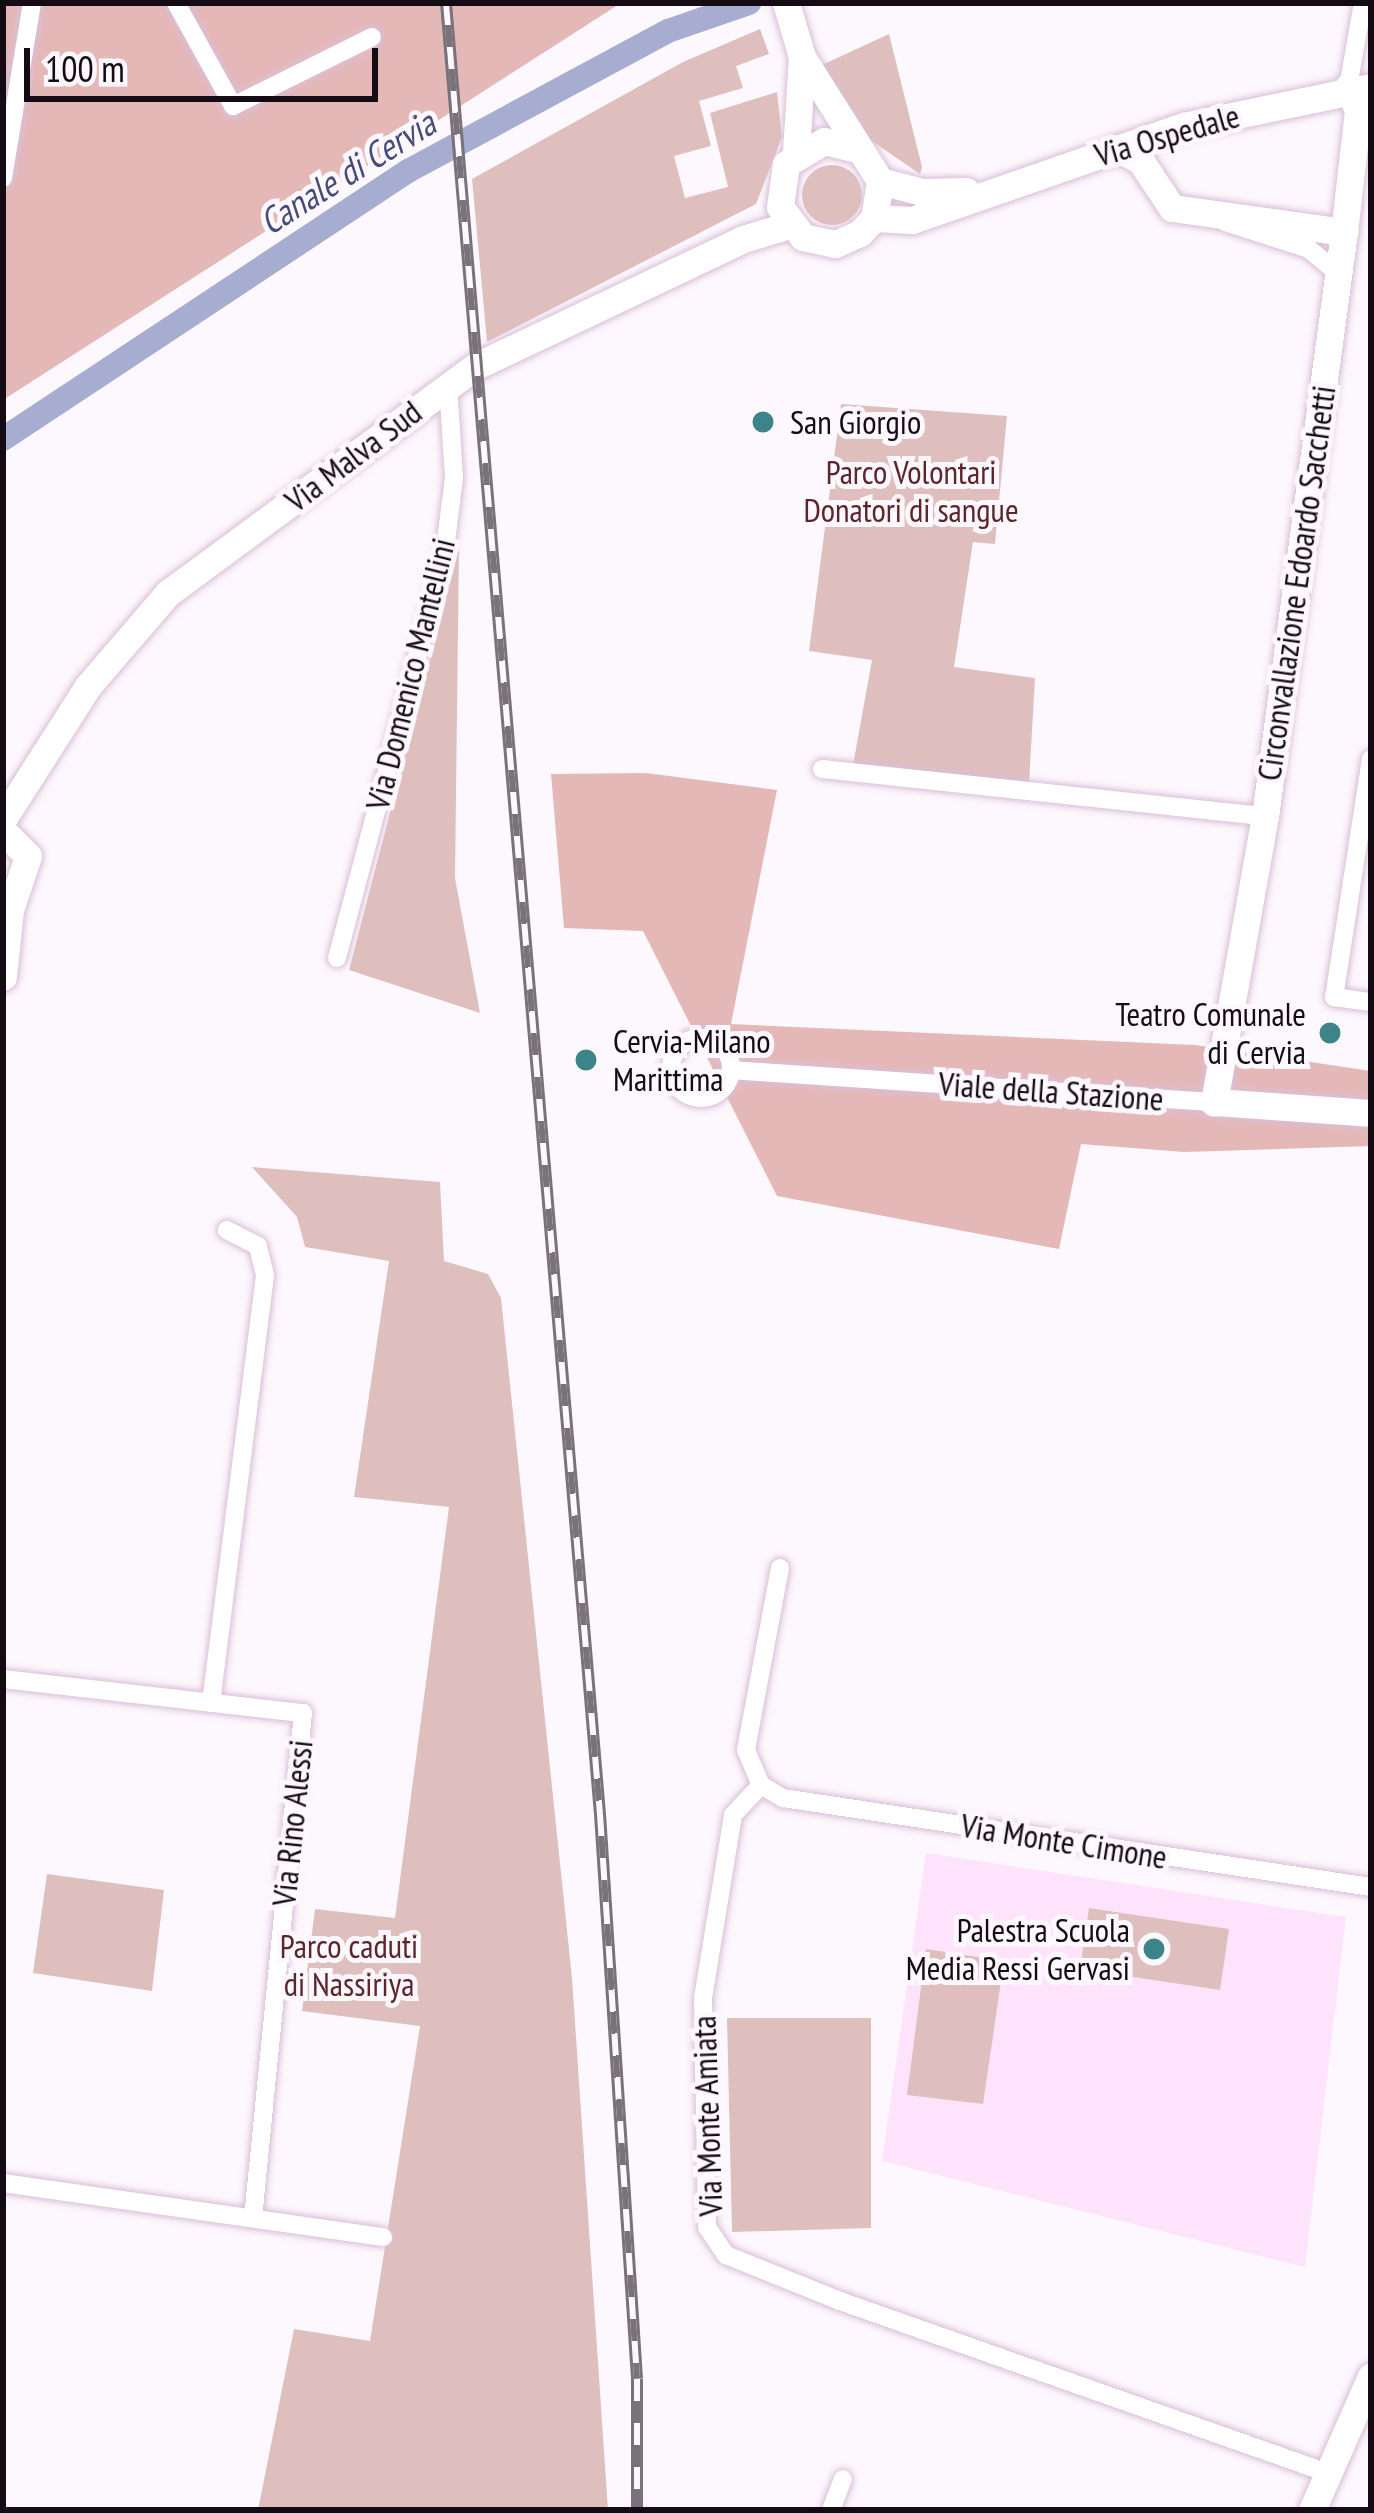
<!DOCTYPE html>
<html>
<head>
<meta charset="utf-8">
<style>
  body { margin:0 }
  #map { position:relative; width:1374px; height:2513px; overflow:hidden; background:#fdf8fd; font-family:"PT Sans Narrow",sans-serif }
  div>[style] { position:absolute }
  .built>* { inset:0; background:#ffe3fd }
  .green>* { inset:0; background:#dfbfbe }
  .round { border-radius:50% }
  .forest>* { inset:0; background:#e5b8b8 }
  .canal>* { height:24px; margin:-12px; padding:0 12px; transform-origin:12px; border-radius:12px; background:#a6add1 }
  .roads { filter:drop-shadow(0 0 3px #dabed8) drop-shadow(0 0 3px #dabed8) }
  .street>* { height:18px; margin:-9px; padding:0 9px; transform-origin:9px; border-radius:9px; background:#fff }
  .street>.ring { margin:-9px; padding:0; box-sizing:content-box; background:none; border:18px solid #fff; border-radius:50% }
  .secondary>* { height:27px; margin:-13.5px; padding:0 13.5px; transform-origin:13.5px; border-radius:13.5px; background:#fff }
  .rail>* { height:12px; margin-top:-6px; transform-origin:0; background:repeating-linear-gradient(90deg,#fdf8fd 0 22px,#7a727a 0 44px); box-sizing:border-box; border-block:3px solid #7a727a }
  .dots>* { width:33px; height:33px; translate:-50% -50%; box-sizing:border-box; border:6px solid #fdf8fd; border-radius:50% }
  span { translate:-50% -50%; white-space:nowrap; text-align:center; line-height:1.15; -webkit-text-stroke:10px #fdf8fd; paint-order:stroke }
  .street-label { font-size:33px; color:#140b14 }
  .poi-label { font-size:33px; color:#140b14 }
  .left { translate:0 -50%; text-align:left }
  .right { translate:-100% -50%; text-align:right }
  .park-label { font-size:33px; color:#5d2529 }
  .water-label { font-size:36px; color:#454b7d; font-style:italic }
  .frame { position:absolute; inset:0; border:6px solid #140b14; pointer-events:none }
  .scale { position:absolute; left:24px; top:48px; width:354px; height:54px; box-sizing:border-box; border:6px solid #140b14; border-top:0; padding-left:15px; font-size:36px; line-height:42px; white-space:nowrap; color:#140b14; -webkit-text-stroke:9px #fdf8fd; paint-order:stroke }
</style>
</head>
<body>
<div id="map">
  <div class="built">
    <i style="clip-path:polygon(926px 1853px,1346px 1917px,1305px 2267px,882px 2161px)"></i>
  </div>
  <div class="green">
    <i style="clip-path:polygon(760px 29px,769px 54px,736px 66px,743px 88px,699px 101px,711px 146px,674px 156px,685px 198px,728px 187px,710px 113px,777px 92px,782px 137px,756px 204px,487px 342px,472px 179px,683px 62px)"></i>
    <i style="clip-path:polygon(889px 34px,922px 167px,920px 174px,866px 137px,822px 65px)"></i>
    <i class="round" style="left:802px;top:165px;width:60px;height:60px"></i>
    <i style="clip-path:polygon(841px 404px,1007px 416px,995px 544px,973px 542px,954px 667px,1035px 678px,1029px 784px,853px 765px,872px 660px,809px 651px)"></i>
    <i style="clip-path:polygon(459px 548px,455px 878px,480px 1013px,349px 970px)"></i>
    <i style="clip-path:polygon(252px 1167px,440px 1182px,444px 1261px,488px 1274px,501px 1298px,572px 1978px,608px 2510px,258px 2510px,294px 2329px,370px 2341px,420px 2026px,302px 2011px,315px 1909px,395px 1918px,449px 1507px,354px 1497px,389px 1261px,305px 1247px,297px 1217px)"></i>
    <i style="clip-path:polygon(47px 1874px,164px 1890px,152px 1991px,33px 1973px)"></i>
    <i style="clip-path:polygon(1089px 1908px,1229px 1929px,1220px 1990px,1080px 1969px)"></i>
    <i style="clip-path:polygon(926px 1949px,1004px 1961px,983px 2104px,907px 2095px)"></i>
    <i style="clip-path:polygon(727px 2018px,871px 2018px,871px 2228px,732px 2232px)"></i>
  </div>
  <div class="forest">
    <i style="clip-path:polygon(3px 3px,621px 3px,3px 400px)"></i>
    <i style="clip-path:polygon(646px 773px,777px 790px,731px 1024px,1195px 1045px,1371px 1071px,1371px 1146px,1184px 1152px,1081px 1144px,1059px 1249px,777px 1196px,643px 931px,564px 928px,551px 774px)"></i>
  </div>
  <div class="canal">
    <i style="left:3px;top:439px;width:486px;rotate:-33.5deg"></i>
    <i style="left:408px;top:171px;width:295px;rotate:-28.3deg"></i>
    <i style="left:668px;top:31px;width:86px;rotate:-19.1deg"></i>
  </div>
  <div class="roads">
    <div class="street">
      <i style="left:176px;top:3px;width:118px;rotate:61deg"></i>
      <i style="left:233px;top:106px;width:155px;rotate:-26.4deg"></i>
      <i style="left:1348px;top:87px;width:85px;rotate:-79.9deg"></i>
      <i style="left:3px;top:178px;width:177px;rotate:-80.6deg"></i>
      <i style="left:1225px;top:222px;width:88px;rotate:17.8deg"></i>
      <i style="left:1309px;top:249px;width:38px;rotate:40deg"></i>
      <i style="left:1371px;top:759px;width:241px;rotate:98.8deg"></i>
      <i style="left:1334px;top:997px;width:37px;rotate:8deg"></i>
      <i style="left:822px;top:769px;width:445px;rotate:6.1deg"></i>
      <i style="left:337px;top:958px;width:415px;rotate:-75.1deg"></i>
      <i style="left:444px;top:557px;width:80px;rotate:-82.8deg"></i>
      <i style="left:454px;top:478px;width:93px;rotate:-93.7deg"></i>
      <i class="ring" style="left:671px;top:1038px;width:42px;height:42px"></i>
      <i style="left:731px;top:1070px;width:484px;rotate:3.8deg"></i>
      <i style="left:780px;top:1568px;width:185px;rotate:100.6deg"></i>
      <i style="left:746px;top:1750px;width:38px;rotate:67deg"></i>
      <i style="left:761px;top:1785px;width:41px;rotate:133deg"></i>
      <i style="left:733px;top:1815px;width:186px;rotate:99.3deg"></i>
      <i style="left:703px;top:1999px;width:228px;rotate:89deg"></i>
      <i style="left:707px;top:2227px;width:34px;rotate:56deg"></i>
      <i style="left:726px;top:2255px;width:123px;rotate:22deg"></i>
      <i style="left:840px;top:2301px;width:517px;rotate:19.42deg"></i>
      <i style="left:3px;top:1679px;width:302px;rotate:6.5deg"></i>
      <i style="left:303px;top:1713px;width:507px;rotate:95.65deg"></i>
      <i style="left:211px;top:1703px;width:431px;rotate:-82.8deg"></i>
      <i style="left:265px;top:1275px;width:30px;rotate:-104deg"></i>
      <i style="left:258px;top:1246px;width:35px;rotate:-153deg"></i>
      <i style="left:761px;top:1785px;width:26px;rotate:31deg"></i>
      <i style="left:783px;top:1798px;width:595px;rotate:8.61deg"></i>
      <i style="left:3px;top:2183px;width:384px;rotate:8.1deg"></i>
      <i style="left:831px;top:2510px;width:33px;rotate:-69deg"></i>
    </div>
    <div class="secondary">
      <i style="left:786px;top:3px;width:56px;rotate:73.5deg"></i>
      <i style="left:802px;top:57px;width:146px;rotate:57.8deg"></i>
      <i style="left:880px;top:181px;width:37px;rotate:99deg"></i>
      <i style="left:874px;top:218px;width:21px;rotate:133deg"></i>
      <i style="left:860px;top:233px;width:27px;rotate:156deg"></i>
      <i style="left:835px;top:244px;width:33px;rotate:-168deg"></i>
      <i style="left:803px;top:237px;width:38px;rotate:-127deg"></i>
      <i style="left:780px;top:207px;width:43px;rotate:-82.1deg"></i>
      <i style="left:786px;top:164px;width:44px;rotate:-31.2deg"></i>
      <i style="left:824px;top:141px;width:37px;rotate:14deg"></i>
      <i style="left:1348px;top:87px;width:26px;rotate:67deg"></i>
      <i style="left:1358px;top:111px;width:122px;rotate:96.6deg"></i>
      <i style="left:1344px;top:232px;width:589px;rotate:97.7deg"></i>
      <i style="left:1265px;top:816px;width:291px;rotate:100.1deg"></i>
      <i style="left:1214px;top:1102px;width:157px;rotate:4deg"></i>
      <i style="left:1117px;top:148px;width:26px;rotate:28deg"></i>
      <i style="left:1140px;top:160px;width:58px;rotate:56.3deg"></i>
      <i style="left:1172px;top:208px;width:174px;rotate:7.9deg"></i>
      <i style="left:796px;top:152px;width:95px;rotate:-86.4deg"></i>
      <i style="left:880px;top:181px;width:43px;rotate:14.7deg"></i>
      <i style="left:922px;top:192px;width:44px;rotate:-1.3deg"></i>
      <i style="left:874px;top:218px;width:38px;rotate:3deg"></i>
      <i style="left:912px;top:220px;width:288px;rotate:-19.1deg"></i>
      <i style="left:1184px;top:126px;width:191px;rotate:-11.8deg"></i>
      <i style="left:3px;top:819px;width:158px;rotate:-57.4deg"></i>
      <i style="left:88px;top:686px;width:123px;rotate:-49.3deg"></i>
      <i style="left:168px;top:593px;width:383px;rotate:-36.4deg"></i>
      <i style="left:476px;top:366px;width:296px;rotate:-25.4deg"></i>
      <i style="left:743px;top:239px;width:48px;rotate:-16.9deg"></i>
      <i style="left:3px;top:831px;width:35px;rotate:45deg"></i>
      <i style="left:28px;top:856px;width:57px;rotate:108.4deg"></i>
      <i style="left:10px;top:910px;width:67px;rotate:96deg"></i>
      <i style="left:1312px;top:2510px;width:146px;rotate:-66.2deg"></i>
    </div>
  </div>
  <div class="rail">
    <i style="left:446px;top:3px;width:1818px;rotate:85.14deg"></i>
    <i style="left:600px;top:1814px;width:566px;rotate:86.25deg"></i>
    <i style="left:637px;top:2379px;width:131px;rotate:90deg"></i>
  </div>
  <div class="dots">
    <i style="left:763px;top:422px;background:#3c8489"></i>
    <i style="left:1330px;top:1033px;background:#3c8489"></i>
    <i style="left:586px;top:1060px;background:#3c8489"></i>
    <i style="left:1154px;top:1949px;background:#3c8489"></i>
  </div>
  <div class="street-label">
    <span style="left:1167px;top:135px;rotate:-16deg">Via Ospedale</span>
    <span style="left:353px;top:456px;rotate:-37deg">Via Malva Sud</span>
    <span style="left:1296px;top:583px;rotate:-82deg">Circonvallazione Edoardo Sacchetti</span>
    <span style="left:410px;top:674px;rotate:-76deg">Via Domenico Mantellini</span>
    <span style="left:1051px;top:1091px;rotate:4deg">Viale della Stazione</span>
    <span style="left:292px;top:1823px;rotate:-84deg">Via Rino Alessi</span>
    <span style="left:1064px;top:1841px;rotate:9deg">Via Monte Cimone</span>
    <span style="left:707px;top:2116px;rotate:-92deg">Via Monte Amiata</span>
  </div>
  <div class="poi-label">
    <span class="left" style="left:790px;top:422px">San Giorgio</span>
    <span class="right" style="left:1306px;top:1033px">Teatro Comunale<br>di Cervia</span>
    <span class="left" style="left:613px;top:1060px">Cervia-Milano<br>Marittima</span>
    <span class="right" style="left:1130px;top:1949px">Palestra Scuola<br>Media Ressi Gervasi</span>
  </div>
  <div class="park-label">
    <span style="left:911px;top:491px">Parco Volontari<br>Donatori di sangue</span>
    <span style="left:349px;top:1965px">Parco caduti<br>di Nassiriya</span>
  </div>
  <div class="water-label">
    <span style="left:347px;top:172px;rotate:-32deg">Canale di Cervia</span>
  </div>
  <div class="frame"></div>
  <div class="scale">100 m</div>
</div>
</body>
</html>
